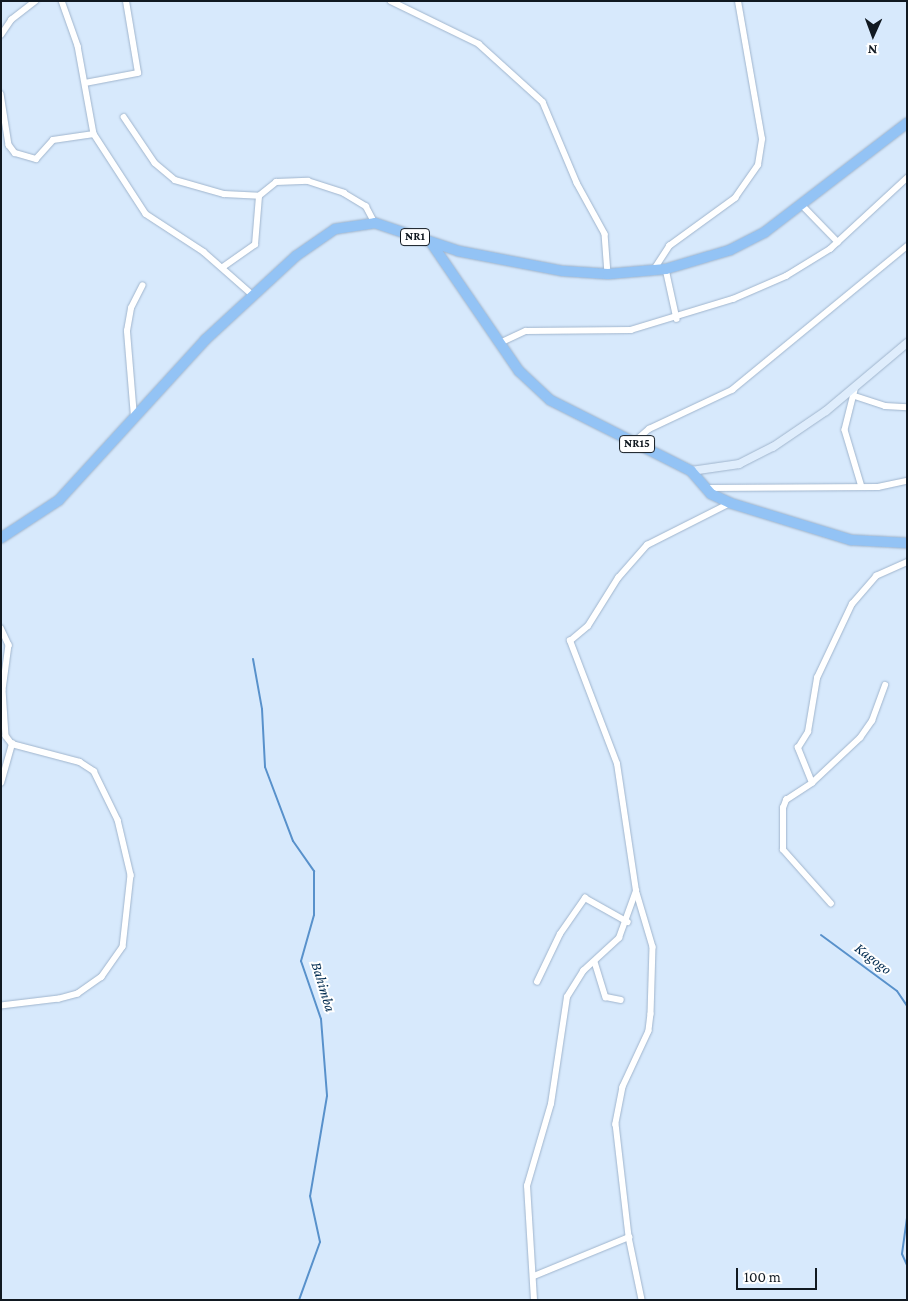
<!DOCTYPE html>
<html>
<head>
<meta charset="utf-8">
<style>
  body { margin:0 }
  #map { position:relative; width:908px; height:1301px; overflow:hidden; background:#d7e9fc; font-family:"Crimson Pro",serif }
  div>[style] { position:absolute }
  .stream>* { height:2px; margin:-1px; padding:0 1px; transform-origin:1px; border-radius:1px; background:#5891cb }
  .roads { filter:drop-shadow(0 0 1px #a0b5cd) drop-shadow(0 0 1px #a0b5cd) }
  .street>* { height:5.5px; margin:-2.75px; padding:0 2.75px; transform-origin:2.75px; border-radius:2.75px; background:#fff }
  .secondary>* { height:8px; margin:-4px; padding:0 4px; transform-origin:4px; border-radius:4px; background:#dfedfc }
  .highway>* { height:10px; margin:-5px; padding:0 5px; transform-origin:5px; border-radius:5px; background:#93c3f5 }
  span { translate:-50% -50%; white-space:nowrap; text-align:center; line-height:1.15; -webkit-text-stroke:4px #fff; paint-order:stroke }
  .shield-label span { padding:1px 4px; background:#fff; border:1px solid; border-radius:4px; -webkit-text-stroke-width:0 }
  .shield-label { font-size:12px; color:#111921; font-weight:700 }
  .water-label { font-size:15px; color:#002b50; font-style:italic }
  .frame { position:absolute; inset:0; border:2px solid #111921; pointer-events:none }
  .north { position:absolute; left:848px; top:10px; width:50px; height:50px; -webkit-text-stroke:4px #fff; paint-order:stroke; rotate:182deg; font-size:14px; font-weight:700; line-height:20px; text-align:center; color:#111921 }
  .north::after { content:''; display:block; margin:auto; width:18px; height:22px; background:#111921; clip-path:polygon(50% 0,100% 100%,50% 72%,0 100%) }
  .scale { position:absolute; left:736px; top:1268px; width:81px; height:22px; box-sizing:border-box; border:2px solid #111921; border-top:0; padding-left:6px; font-size:15px; line-height:18px; white-space:nowrap; color:#111921; -webkit-text-stroke:4px #fff; paint-order:stroke }
</style>
</head>
<body>
<div id="map">
  <div class="stream">
    <i style="left:253px;top:659px;width:51px;rotate:79.8deg"></i>
    <i style="left:262px;top:709px;width:58px;rotate:87deg"></i>
    <i style="left:265px;top:767px;width:79px;rotate:69.3deg"></i>
    <i style="left:293px;top:841px;width:37px;rotate:55deg"></i>
    <i style="left:314px;top:871px;width:44px;rotate:90deg"></i>
    <i style="left:314px;top:915px;width:48px;rotate:105.8deg"></i>
    <i style="left:301px;top:961px;width:61px;rotate:71deg"></i>
    <i style="left:321px;top:1019px;width:77px;rotate:85.5deg"></i>
    <i style="left:327px;top:1096px;width:101px;rotate:99.6deg"></i>
    <i style="left:310px;top:1196px;width:47px;rotate:77.7deg"></i>
    <i style="left:320px;top:1242px;width:62px;rotate:109.9deg"></i>
    <i style="left:821px;top:935px;width:94px;rotate:36.4deg"></i>
    <i style="left:897px;top:991px;width:18px;rotate:56deg"></i>
    <i style="left:907px;top:1218px;width:36px;rotate:98deg"></i>
    <i style="left:902px;top:1254px;width:12px;rotate:66deg"></i>
  </div>
  <div class="roads">
    <div class="street">
      <i style="left:62px;top:1px;width:48px;rotate:70.4deg"></i>
      <i style="left:78px;top:46px;width:89px;rotate:79.7deg"></i>
      <i style="left:94px;top:134px;width:95px;rotate:57deg"></i>
      <i style="left:146px;top:214px;width:69px;rotate:33.2deg"></i>
      <i style="left:204px;top:252px;width:65px;rotate:41.3deg"></i>
      <i style="left:391px;top:1px;width:98px;rotate:26deg"></i>
      <i style="left:479px;top:44px;width:86px;rotate:42.2deg"></i>
      <i style="left:543px;top:102px;width:88px;rotate:67.2deg"></i>
      <i style="left:577px;top:183px;width:58px;rotate:61.2deg"></i>
      <i style="left:605px;top:234px;width:40px;rotate:85.7deg"></i>
      <i style="left:1px;top:35px;width:18px;rotate:-56deg"></i>
      <i style="left:11px;top:20px;width:31px;rotate:-38deg"></i>
      <i style="left:85px;top:83px;width:54px;rotate:-10.7deg"></i>
      <i style="left:138px;top:73px;width:73px;rotate:-99.5deg"></i>
      <i style="left:1px;top:94px;width:52px;rotate:81.1deg"></i>
      <i style="left:9px;top:145px;width:10px;rotate:53deg"></i>
      <i style="left:15px;top:153px;width:22px;rotate:16deg"></i>
      <i style="left:36px;top:159px;width:25px;rotate:-48deg"></i>
      <i style="left:53px;top:140px;width:41px;rotate:-8.3deg"></i>
      <i style="left:124px;top:117px;width:55px;rotate:56deg"></i>
      <i style="left:155px;top:163px;width:26px;rotate:40deg"></i>
      <i style="left:175px;top:180px;width:51px;rotate:15.9deg"></i>
      <i style="left:224px;top:194px;width:35px;rotate:3deg"></i>
      <i style="left:801px;top:204px;width:53px;rotate:45.8deg"></i>
      <i style="left:223px;top:267px;width:39px;rotate:-35deg"></i>
      <i style="left:255px;top:245px;width:49px;rotate:-85.3deg"></i>
      <i style="left:259px;top:196px;width:22px;rotate:-39deg"></i>
      <i style="left:276px;top:182px;width:32px;rotate:-2deg"></i>
      <i style="left:308px;top:181px;width:38px;rotate:18deg"></i>
      <i style="left:344px;top:193px;width:26px;rotate:31deg"></i>
      <i style="left:366px;top:206px;width:19px;rotate:62deg"></i>
      <i style="left:666px;top:269px;width:51px;rotate:77.6deg"></i>
      <i style="left:653px;top:271px;width:30px;rotate:-57deg"></i>
      <i style="left:669px;top:246px;width:82px;rotate:-36deg"></i>
      <i style="left:735px;top:198px;width:40px;rotate:-55.1deg"></i>
      <i style="left:758px;top:165px;width:26px;rotate:-81deg"></i>
      <i style="left:762px;top:139px;width:140px;rotate:-99.9deg"></i>
      <i style="left:502px;top:342px;width:26px;rotate:-25deg"></i>
      <i style="left:526px;top:331px;width:105px;rotate:-0.5deg"></i>
      <i style="left:631px;top:330px;width:107px;rotate:-16.9deg"></i>
      <i style="left:733px;top:299px;width:58px;rotate:-23.5deg"></i>
      <i style="left:786px;top:276px;width:52px;rotate:-31.5deg"></i>
      <i style="left:830px;top:249px;width:105px;rotate:-42.7deg"></i>
      <i style="left:856px;top:386px;width:45px;rotate:104deg"></i>
      <i style="left:845px;top:430px;width:59px;rotate:73.4deg"></i>
      <i style="left:855px;top:396px;width:32px;rotate:18deg"></i>
      <i style="left:885px;top:406px;width:22px;rotate:3deg"></i>
      <i style="left:134px;top:417px;width:86px;rotate:-94.7deg"></i>
      <i style="left:127px;top:331px;width:23px;rotate:-80deg"></i>
      <i style="left:131px;top:308px;width:25px;rotate:-63deg"></i>
      <i style="left:634px;top:442px;width:20px;rotate:-41deg"></i>
      <i style="left:649px;top:429px;width:92px;rotate:-25.2deg"></i>
      <i style="left:732px;top:390px;width:227px;rotate:-39.4deg"></i>
      <i style="left:705px;top:488px;width:173px;rotate:-0.3deg"></i>
      <i style="left:878px;top:487px;width:30px;rotate:-12deg"></i>
      <i style="left:1px;top:628px;width:19px;rotate:65deg"></i>
      <i style="left:9px;top:645px;width:45px;rotate:97.6deg"></i>
      <i style="left:3px;top:690px;width:46px;rotate:86.3deg"></i>
      <i style="left:6px;top:736px;width:10px;rotate:53deg"></i>
      <i style="left:12px;top:744px;width:70px;rotate:14.8deg"></i>
      <i style="left:80px;top:762px;width:17px;rotate:33deg"></i>
      <i style="left:94px;top:771px;width:55px;rotate:63.9deg"></i>
      <i style="left:118px;top:820px;width:57px;rotate:76.7deg"></i>
      <i style="left:131px;top:875px;width:72px;rotate:96.3deg"></i>
      <i style="left:123px;top:947px;width:37px;rotate:125deg"></i>
      <i style="left:102px;top:977px;width:29px;rotate:145deg"></i>
      <i style="left:78px;top:994px;width:20px;rotate:165deg"></i>
      <i style="left:59px;top:999px;width:58px;rotate:173.1deg"></i>
      <i style="left:1px;top:783px;width:41px;rotate:-74.2deg"></i>
      <i style="left:812px;top:783px;width:66px;rotate:-43.2deg"></i>
      <i style="left:860px;top:738px;width:21px;rotate:-55deg"></i>
      <i style="left:872px;top:721px;width:38px;rotate:-70deg"></i>
      <i style="left:637px;top:893px;width:56px;rotate:73.5deg"></i>
      <i style="left:653px;top:947px;width:67px;rotate:91.7deg"></i>
      <i style="left:651px;top:1014px;width:17px;rotate:97deg"></i>
      <i style="left:649px;top:1031px;width:62px;rotate:114.9deg"></i>
      <i style="left:623px;top:1087px;width:38px;rotate:101deg"></i>
      <i style="left:616px;top:1124px;width:114px;rotate:83.4deg"></i>
      <i style="left:629px;top:1237px;width:64px;rotate:78.3deg"></i>
      <i style="left:831px;top:904px;width:72px;rotate:-131.6deg"></i>
      <i style="left:783px;top:850px;width:42px;rotate:-90deg"></i>
      <i style="left:783px;top:808px;width:9px;rotate:-69deg"></i>
      <i style="left:786px;top:800px;width:31px;rotate:-33deg"></i>
      <i style="left:812px;top:783px;width:38px;rotate:-112deg"></i>
      <i style="left:798px;top:748px;width:19px;rotate:-58deg"></i>
      <i style="left:808px;top:732px;width:55px;rotate:-80.5deg"></i>
      <i style="left:817px;top:678px;width:82px;rotate:-64.7deg"></i>
      <i style="left:852px;top:604px;width:37px;rotate:-49deg"></i>
      <i style="left:876px;top:576px;width:34px;rotate:-24deg"></i>
      <i style="left:595px;top:962px;width:37px;rotate:73deg"></i>
      <i style="left:606px;top:997px;width:15px;rotate:11deg"></i>
      <i style="left:537px;top:982px;width:53px;rotate:-64.4deg"></i>
      <i style="left:560px;top:934px;width:44px;rotate:-55.2deg"></i>
      <i style="left:585px;top:898px;width:49px;rotate:29.2deg"></i>
      <i style="left:534px;top:1276px;width:103px;rotate:-22.3deg"></i>
      <i style="left:534px;top:1300px;width:114px;rotate:-93.5deg"></i>
      <i style="left:527px;top:1186px;width:85px;rotate:-73.7deg"></i>
      <i style="left:551px;top:1104px;width:108px;rotate:-81.5deg"></i>
      <i style="left:567px;top:997px;width:31px;rotate:-58deg"></i>
      <i style="left:583px;top:971px;width:49px;rotate:-42.5deg"></i>
      <i style="left:619px;top:938px;width:50px;rotate:-70.1deg"></i>
      <i style="left:636px;top:891px;width:128px;rotate:-98.5deg"></i>
      <i style="left:617px;top:764px;width:132px;rotate:-110.9deg"></i>
      <i style="left:570px;top:641px;width:23px;rotate:-40deg"></i>
      <i style="left:588px;top:626px;width:57px;rotate:-58deg"></i>
      <i style="left:618px;top:578px;width:44px;rotate:-48.7deg"></i>
      <i style="left:647px;top:545px;width:93px;rotate:-26.8deg"></i>
    </div>
    <div class="secondary">
      <i style="left:691px;top:471px;width:49px;rotate:-8.3deg"></i>
      <i style="left:739px;top:464px;width:38px;rotate:-27deg"></i>
      <i style="left:773px;top:447px;width:64px;rotate:-34.2deg"></i>
      <i style="left:826px;top:411px;width:106px;rotate:-40deg"></i>
    </div>
    <div class="highway">
      <i style="left:432px;top:244px;width:154px;rotate:55.6deg"></i>
      <i style="left:519px;top:371px;width:42px;rotate:43.1deg"></i>
      <i style="left:550px;top:400px;width:158px;rotate:26.7deg"></i>
      <i style="left:691px;top:471px;width:30px;rotate:49deg"></i>
      <i style="left:711px;top:494px;width:21px;rotate:25deg"></i>
      <i style="left:730px;top:503px;width:127px;rotate:17deg"></i>
      <i style="left:851px;top:540px;width:56px;rotate:3.1deg"></i>
      <i style="left:1px;top:538px;width:69px;rotate:-33.2deg"></i>
      <i style="left:59px;top:500px;width:217px;rotate:-47.6deg"></i>
      <i style="left:205px;top:340px;width:124px;rotate:-42.7deg"></i>
      <i style="left:296px;top:256px;width:47px;rotate:-34.7deg"></i>
      <i style="left:335px;top:229px;width:40px;rotate:-8.5deg"></i>
      <i style="left:375px;top:223px;width:88px;rotate:18.6deg"></i>
      <i style="left:458px;top:251px;width:107px;rotate:10.8deg"></i>
      <i style="left:563px;top:271px;width:45px;rotate:3.8deg"></i>
      <i style="left:608px;top:274px;width:58px;rotate:-4.9deg"></i>
      <i style="left:666px;top:269px;width:67px;rotate:-16.5deg"></i>
      <i style="left:730px;top:250px;width:39px;rotate:-27deg"></i>
      <i style="left:765px;top:232px;width:179px;rotate:-37.5deg"></i>
    </div>
  </div>
  <div class="shield-label">
    <span style="left:415px;top:237px">NR1</span>
    <span style="left:637px;top:444px">NR15</span>
  </div>
  <div class="water-label">
    <span style="left:873px;top:959px;rotate:37deg">Kagogo</span>
    <span style="left:323px;top:987px;rotate:73deg">Bahimba</span>
  </div>
  <div class="frame"></div>
  <div class="north">N</div>
  <div class="scale">100 m</div>
</div>
</body>
</html>
